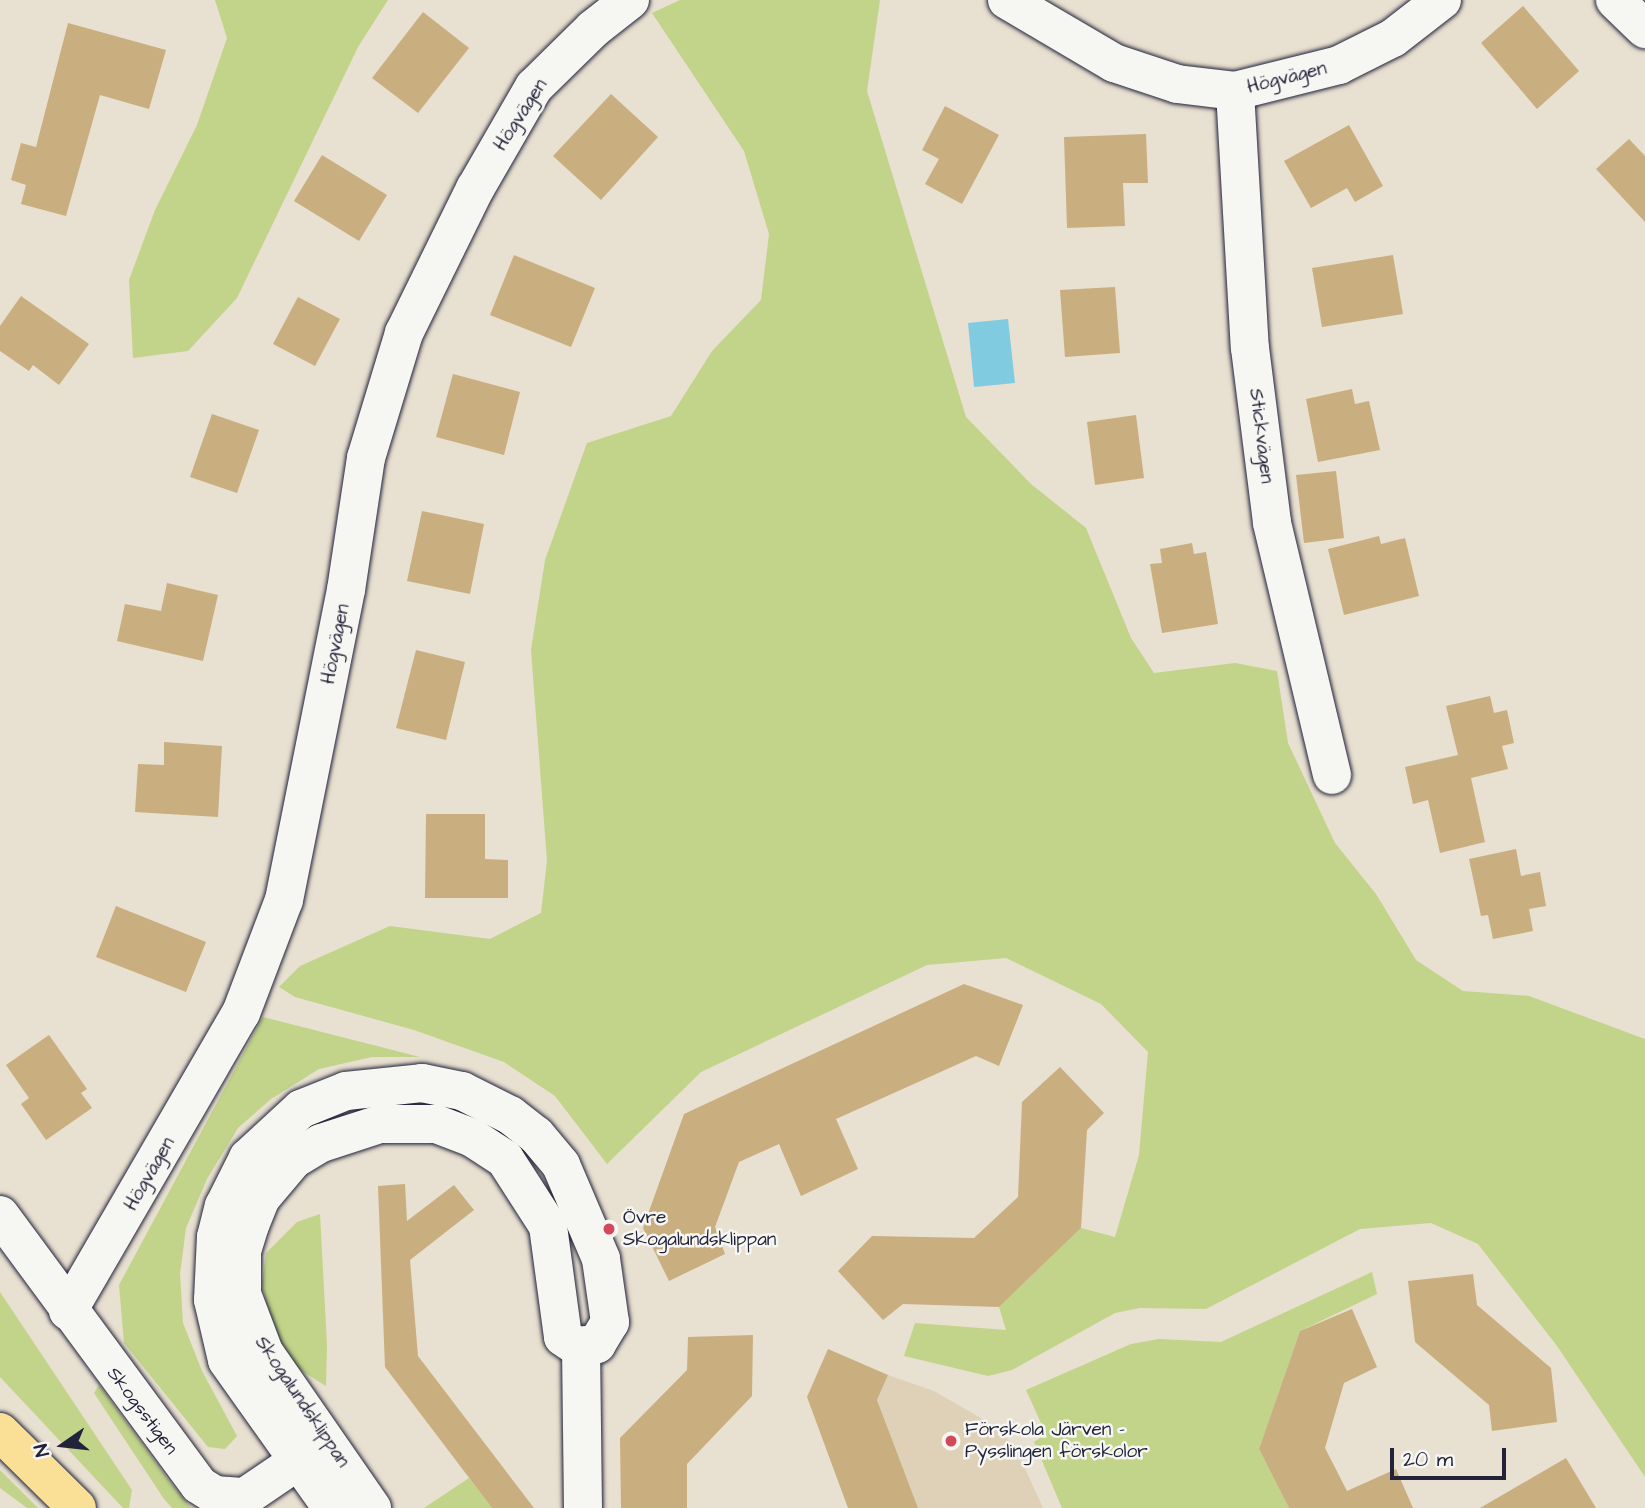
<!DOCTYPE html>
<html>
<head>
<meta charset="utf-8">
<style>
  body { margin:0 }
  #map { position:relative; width:1645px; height:1508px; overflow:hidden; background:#e8e0d0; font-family:"Architects Daughter",sans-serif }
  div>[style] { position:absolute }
  .built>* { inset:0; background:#dfd1b8 }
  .green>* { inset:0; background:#c1d489 }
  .water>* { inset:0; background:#80cbe0 }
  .building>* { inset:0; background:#c9ae7f }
  .roads { filter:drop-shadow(0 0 2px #22223b) drop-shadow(0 0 2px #22223b) }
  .minor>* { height:38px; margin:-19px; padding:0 19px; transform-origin:19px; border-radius:19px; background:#f6f6f2 }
  .highway>* { height:38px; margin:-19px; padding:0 19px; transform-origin:19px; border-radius:19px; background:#fadf96 }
  .dots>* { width:19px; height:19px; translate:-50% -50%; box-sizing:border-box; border:4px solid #f6f6f2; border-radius:50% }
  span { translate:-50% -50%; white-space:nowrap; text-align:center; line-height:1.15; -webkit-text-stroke:5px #f6f6f2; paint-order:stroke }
  .street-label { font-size:19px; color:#22223b }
  .poi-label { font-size:19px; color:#22223b }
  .left { translate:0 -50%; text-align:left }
  .north { position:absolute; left:28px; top:1410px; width:70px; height:70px; -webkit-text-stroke:5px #f6f6f2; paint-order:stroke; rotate:256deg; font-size:19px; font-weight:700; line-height:28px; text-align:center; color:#22223b }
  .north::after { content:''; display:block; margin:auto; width:24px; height:32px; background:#22223b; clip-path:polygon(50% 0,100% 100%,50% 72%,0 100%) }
  .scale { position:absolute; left:1390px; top:1448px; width:116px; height:32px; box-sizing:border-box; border:4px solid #22223b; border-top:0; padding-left:9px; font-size:21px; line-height:24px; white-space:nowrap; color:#22223b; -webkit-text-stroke:5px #f6f6f2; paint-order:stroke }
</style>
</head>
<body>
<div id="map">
  <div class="built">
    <i style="clip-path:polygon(888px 1375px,934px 1391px,1000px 1429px,1018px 1453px,1043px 1508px,918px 1508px,877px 1400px)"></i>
  </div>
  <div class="green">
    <i style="clip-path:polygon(215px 0,388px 0,358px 47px,237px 298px,188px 351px,133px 358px,129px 280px,155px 210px,197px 125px,227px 38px)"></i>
    <i style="clip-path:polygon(680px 0,880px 0,867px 91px,966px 417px,1031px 484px,1086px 528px,1131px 638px,1154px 673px,1235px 663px,1277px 671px,1288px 743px,1335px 843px,1376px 894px,1416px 960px,1463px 991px,1529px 996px,1645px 1039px,1645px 1477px,1557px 1346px,1478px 1244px,1431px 1223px,1360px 1229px,1206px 1309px,1140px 1308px,1115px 1313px,1012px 1370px,988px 1376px,904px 1356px,915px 1323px,1006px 1330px,999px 1307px,1081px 1228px,1115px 1237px,1139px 1155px,1148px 1052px,1101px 1004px,1006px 958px,927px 965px,701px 1072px,607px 1164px,555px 1096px,504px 1062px,414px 1030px,295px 997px,279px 987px,300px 966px,390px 926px,490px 939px,541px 913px,547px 861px,531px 650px,545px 560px,587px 443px,671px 416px,712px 351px,761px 300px,769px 234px,744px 151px,652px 13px)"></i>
    <i style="clip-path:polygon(263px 1017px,420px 1057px,372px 1057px,319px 1069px,271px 1099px,238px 1128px,207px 1179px,186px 1228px,180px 1274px,183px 1323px,202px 1371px,237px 1436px,225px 1449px,208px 1447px,124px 1343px,119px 1285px)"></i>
    <i style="clip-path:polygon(320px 1214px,327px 1345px,326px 1386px,292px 1365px,275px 1336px,262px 1285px,266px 1253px,297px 1222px)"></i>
    <i style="clip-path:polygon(1372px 1272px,1377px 1294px,1300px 1331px,1259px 1449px,1289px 1508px,1062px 1508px,1034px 1442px,1046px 1434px,1026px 1390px,1131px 1344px,1159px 1339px,1221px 1342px)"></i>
    <i style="clip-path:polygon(0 1292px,132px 1490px,129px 1508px,123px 1508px,0 1377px)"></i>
    <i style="clip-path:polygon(99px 1385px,170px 1482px,191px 1508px,172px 1508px,164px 1499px,94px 1393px)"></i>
    <i style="clip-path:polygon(0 1470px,38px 1508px,27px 1508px,0 1488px)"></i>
    <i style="clip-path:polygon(469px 1478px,492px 1508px,424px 1508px)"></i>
  </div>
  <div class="water">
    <i style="clip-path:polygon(1008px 319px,1015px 383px,974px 387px,968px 323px)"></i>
  </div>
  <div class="building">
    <i style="clip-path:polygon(1523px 6px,1579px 71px,1537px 109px,1481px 43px)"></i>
    <i style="clip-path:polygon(423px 12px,469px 48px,418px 113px,372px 78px)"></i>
    <i style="clip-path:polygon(68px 23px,166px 50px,149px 109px,100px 95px,66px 216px,21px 204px,26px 185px,11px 180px,21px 143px,36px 147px)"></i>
    <i style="clip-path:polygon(611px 94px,658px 137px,601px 200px,553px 156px)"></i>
    <i style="clip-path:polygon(945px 106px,999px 135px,962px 204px,925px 184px,939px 159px,922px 150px)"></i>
    <i style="clip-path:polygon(1349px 125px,1383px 186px,1355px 202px,1347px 188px,1311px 208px,1284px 161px)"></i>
    <i style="clip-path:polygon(1146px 134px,1148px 183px,1123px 183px,1125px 226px,1067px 228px,1064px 137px)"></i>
    <i style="clip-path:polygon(1629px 139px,1645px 156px,1645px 222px,1596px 169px)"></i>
    <i style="clip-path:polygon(322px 155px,387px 195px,359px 241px,294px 201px)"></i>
    <i style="clip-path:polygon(514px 255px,595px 288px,571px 347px,490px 315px)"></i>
    <i style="clip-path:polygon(1393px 255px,1403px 314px,1322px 327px,1312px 268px)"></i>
    <i style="clip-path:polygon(1115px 287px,1120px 353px,1065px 357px,1060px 290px)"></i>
    <i style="clip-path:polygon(21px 296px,89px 344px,59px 385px,33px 365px,29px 371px,0 351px,0 326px)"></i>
    <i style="clip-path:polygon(298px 297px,340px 319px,315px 366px,273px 344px)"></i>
    <i style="clip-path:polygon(453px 374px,520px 392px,504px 455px,436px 437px)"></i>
    <i style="clip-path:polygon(1352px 389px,1355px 404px,1369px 401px,1380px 450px,1318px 462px,1306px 399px)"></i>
    <i style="clip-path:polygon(212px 414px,259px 430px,237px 493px,190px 477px)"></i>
    <i style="clip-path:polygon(1136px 415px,1144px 478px,1095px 485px,1087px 422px)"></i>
    <i style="clip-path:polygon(1336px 471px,1344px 538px,1304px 543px,1296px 475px)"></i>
    <i style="clip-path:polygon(422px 511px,484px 524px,470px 594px,407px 581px)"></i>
    <i style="clip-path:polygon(1379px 536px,1381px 544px,1405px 538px,1419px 596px,1344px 615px,1328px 549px)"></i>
    <i style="clip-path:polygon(1192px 543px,1194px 554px,1206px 552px,1218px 624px,1162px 633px,1150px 564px,1162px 563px,1160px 549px)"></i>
    <i style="clip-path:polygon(167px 583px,218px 595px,203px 661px,117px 641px,125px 604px,161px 611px)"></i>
    <i style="clip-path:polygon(416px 650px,465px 662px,446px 740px,396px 728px)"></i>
    <i style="clip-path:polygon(1490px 696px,1494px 713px,1507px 710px,1514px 743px,1502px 746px,1508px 769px,1471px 778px,1485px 842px,1440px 853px,1428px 800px,1413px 804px,1405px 767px,1458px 755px,1446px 706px)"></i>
    <i style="clip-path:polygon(164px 742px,222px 746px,218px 817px,135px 812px,138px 764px,164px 765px)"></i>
    <i style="clip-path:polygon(426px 814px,485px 814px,485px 859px,508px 860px,508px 898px,425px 898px)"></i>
    <i style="clip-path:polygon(1516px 849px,1521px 876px,1540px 872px,1546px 906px,1529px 909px,1533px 931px,1493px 939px,1488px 915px,1481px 916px,1469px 859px)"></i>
    <i style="clip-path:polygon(116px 906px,206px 942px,186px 992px,96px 957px)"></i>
    <i style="clip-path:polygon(964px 984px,1023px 1005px,999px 1066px,976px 1056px,836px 1119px,858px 1169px,801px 1196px,779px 1144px,739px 1162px,715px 1227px,725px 1254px,669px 1281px,643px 1228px,684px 1114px)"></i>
    <i style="clip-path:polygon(49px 1035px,87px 1089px,81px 1093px,92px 1108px,46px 1140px,21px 1104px,29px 1098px,6px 1065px)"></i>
    <i style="clip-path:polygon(1060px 1067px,1104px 1113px,1087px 1130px,1081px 1228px,999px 1307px,903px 1304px,883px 1320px,838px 1271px,872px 1236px,974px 1238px,1018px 1197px,1022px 1102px)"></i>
    <i style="clip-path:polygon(405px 1184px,407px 1221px,454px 1185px,474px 1210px,410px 1260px,418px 1356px,534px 1508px,492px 1508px,385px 1367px,378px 1186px)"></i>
    <i style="clip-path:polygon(1473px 1274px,1477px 1305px,1551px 1368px,1557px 1422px,1492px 1431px,1489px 1405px,1415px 1342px,1408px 1281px)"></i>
    <i style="clip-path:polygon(1352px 1309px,1377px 1367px,1344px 1383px,1325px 1448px,1347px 1491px,1396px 1469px,1413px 1508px,1289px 1508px,1259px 1449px,1300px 1331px)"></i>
    <i style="clip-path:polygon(753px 1335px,752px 1396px,687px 1464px,687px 1508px,621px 1508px,620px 1438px,687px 1370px,688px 1337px)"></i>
    <i style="clip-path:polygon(828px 1349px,888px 1375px,877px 1400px,918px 1508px,848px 1508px,807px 1397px)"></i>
    <i style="clip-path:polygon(1566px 1458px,1596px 1508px,1480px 1508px)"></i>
  </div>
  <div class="roads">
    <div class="minor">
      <i style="left:1007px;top:0;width:124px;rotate:30.5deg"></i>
      <i style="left:1114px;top:63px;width:66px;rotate:18.4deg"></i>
      <i style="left:1177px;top:84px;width:58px;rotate:6.9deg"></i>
      <i style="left:1235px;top:91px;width:107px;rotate:-14deg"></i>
      <i style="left:1339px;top:65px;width:60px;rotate:-26.6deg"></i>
      <i style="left:1393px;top:38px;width:62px;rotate:-37.8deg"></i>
      <i style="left:1615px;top:0;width:42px;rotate:44deg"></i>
      <i style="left:1235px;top:91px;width:257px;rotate:86.7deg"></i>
      <i style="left:1250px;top:348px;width:176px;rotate:82.8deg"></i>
      <i style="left:1272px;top:523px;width:259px;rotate:76.6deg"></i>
      <i style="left:0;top:1215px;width:335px;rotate:53.6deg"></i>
      <i style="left:199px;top:1485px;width:19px;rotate:32deg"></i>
      <i style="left:215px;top:1495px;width:30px;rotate:4deg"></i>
      <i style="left:245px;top:1497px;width:87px;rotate:-34.2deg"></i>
      <i style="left:68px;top:1311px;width:345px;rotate:-59.9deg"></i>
      <i style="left:241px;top:1013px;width:121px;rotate:-69.2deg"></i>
      <i style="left:284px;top:900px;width:316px;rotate:-78.7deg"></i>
      <i style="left:346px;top:590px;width:134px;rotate:-81.4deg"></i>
      <i style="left:366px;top:458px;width:131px;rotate:-73.1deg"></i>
      <i style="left:404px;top:333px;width:161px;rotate:-63.8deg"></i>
      <i style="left:475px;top:189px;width:118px;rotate:-60deg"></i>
      <i style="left:534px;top:87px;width:83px;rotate:-44.5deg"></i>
      <i style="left:593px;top:29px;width:47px;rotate:-38.1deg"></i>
      <i style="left:581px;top:1346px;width:162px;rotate:89.3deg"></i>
      <i style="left:332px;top:1508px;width:181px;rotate:-125.4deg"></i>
      <i style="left:227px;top:1360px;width:62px;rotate:-103.1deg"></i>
      <i style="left:213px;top:1300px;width:63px;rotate:-87.3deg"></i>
      <i style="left:216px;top:1237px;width:32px;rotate:-76deg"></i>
      <i style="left:224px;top:1206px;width:54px;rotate:-63.4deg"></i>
      <i style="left:248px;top:1158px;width:72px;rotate:-42.8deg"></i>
      <i style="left:301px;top:1109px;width:48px;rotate:-21.8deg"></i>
      <i style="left:346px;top:1091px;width:76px;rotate:-6deg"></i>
      <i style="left:422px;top:1083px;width:41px;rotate:11.3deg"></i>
      <i style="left:462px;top:1091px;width:54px;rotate:26.6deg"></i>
      <i style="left:510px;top:1115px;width:33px;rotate:38deg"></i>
      <i style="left:536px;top:1135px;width:39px;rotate:50deg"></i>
      <i style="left:561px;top:1165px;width:102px;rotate:66.9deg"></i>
      <i style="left:601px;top:1259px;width:64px;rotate:81.9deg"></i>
      <i style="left:610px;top:1322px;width:26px;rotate:121deg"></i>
      <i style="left:597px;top:1344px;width:21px;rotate:175deg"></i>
      <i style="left:576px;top:1346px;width:16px;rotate:-145deg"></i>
      <i style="left:563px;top:1337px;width:112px;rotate:-97.7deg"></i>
      <i style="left:548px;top:1226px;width:80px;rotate:-122.7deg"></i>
      <i style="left:505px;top:1159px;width:38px;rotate:-147deg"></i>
      <i style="left:473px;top:1138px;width:40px;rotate:-159deg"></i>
      <i style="left:436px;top:1124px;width:56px;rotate:180deg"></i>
      <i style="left:380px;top:1124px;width:62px;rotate:162.1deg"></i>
      <i style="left:321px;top:1143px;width:31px;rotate:149deg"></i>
      <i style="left:294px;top:1159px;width:51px;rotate:130.2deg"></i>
      <i style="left:261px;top:1198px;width:29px;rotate:112deg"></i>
      <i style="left:250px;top:1225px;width:28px;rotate:107deg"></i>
      <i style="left:242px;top:1252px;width:42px;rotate:90deg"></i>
      <i style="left:242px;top:1294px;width:62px;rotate:69.2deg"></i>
      <i style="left:264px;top:1352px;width:190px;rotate:55.3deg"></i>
    </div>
    <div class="highway">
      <i style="left:0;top:1432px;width:108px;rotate:44.6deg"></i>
    </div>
  </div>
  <div class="dots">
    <i style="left:609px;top:1229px;background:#d1495b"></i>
    <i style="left:951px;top:1441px;background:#d1495b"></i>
  </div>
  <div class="street-label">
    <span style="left:1287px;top:78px;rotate:-14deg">Högvägen</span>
    <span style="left:521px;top:115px;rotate:-57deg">Högvägen</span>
    <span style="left:1261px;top:436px;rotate:83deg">Stickvägen</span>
    <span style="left:336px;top:644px;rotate:-79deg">Högvägen</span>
    <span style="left:150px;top:1174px;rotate:-60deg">Högvägen</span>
    <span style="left:302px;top:1402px;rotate:56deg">Skogalundsklippan</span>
    <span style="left:142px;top:1411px;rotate:53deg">Skogsstigen</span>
  </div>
  <div class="poi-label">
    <span class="left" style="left:623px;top:1229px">Övre<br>Skogalundsklippan</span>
    <span class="left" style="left:965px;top:1441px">Förskola Järven -<br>Pysslingen förskolor</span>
  </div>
  <div class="north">N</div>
  <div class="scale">20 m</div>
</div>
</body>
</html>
